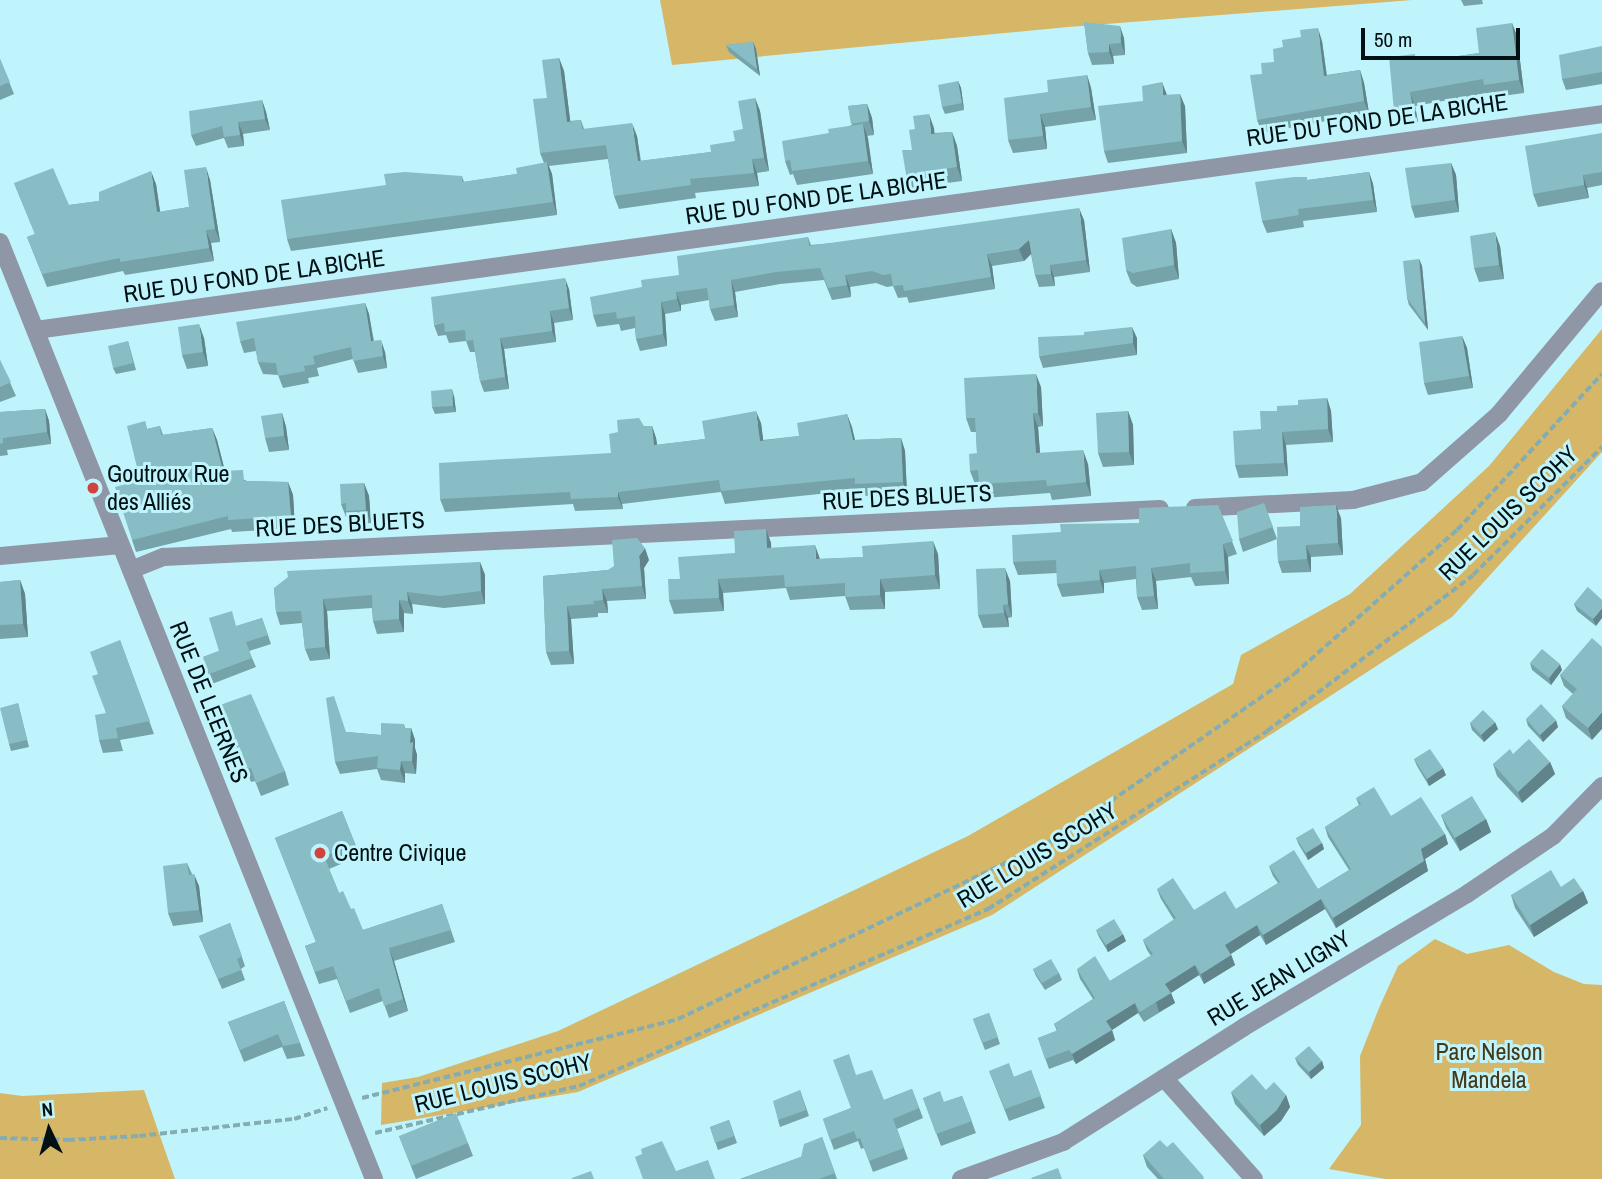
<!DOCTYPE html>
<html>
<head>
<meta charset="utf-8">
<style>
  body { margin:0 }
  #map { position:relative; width:1602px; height:1179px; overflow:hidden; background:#bff4fc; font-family:"Archivo Narrow",sans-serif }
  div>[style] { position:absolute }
  .forest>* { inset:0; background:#d6b667 }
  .path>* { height:3.5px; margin-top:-1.75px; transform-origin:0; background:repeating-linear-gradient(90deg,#83adb3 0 7px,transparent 0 10.5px) }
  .minor>* { height:18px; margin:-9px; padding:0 9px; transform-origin:9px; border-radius:9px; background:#8f96a6 }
  .wall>* { inset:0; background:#76a3a9 }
  .shaded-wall>* { inset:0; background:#60848a }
  .building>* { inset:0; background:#89bdc5 }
  .dots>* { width:19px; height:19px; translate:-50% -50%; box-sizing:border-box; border:4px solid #bff4fc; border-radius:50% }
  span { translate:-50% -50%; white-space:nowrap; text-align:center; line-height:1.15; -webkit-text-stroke:6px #bff4fc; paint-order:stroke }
  .street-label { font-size:24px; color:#001013 }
  .poi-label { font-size:24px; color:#001013 }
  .left { translate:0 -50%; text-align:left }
  .park-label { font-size:24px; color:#473917 }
  .north { position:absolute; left:14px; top:1095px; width:70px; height:70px; -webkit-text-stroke:5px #bff4fc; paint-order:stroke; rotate:355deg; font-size:19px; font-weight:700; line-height:28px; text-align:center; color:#001013 }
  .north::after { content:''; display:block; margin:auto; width:24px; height:32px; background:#001013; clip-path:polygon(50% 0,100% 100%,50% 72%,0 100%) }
  .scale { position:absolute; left:1361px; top:28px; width:159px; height:32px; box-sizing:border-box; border:4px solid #001013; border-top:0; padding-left:9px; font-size:21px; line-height:24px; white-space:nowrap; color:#001013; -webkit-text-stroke:5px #bff4fc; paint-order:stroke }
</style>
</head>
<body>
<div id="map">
  <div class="forest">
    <i style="clip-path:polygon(660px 0,1412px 0,1068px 27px,672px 65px)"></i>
    <i style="clip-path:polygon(1602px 329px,1602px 452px,1452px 617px,992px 915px,578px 1092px,381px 1125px,382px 1083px,418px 1077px,558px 1031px,968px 836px,1233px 684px,1241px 655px,1350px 594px,1489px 466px)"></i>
    <i style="clip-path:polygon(1435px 939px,1467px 954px,1509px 945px,1554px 972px,1584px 984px,1602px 985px,1602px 1179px,1385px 1179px,1329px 1169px,1361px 1125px,1360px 1056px,1379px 1008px,1398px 966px)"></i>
    <i style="clip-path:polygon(144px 1090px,175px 1179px,0 1179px,0 1093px,22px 1096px)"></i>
  </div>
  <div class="path">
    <i style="left:362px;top:1098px;width:326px;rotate:-14deg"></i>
    <i style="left:678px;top:1019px;width:422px;rotate:-25.5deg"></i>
    <i style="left:1059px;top:837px;width:286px;rotate:-34.7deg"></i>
    <i style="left:1294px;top:674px;width:217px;rotate:-41.5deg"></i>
    <i style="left:1457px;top:530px;width:213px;rotate:-47.1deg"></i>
    <i style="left:375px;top:1133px;width:209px;rotate:-13deg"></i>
    <i style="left:579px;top:1086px;width:446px;rotate:-23.4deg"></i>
    <i style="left:988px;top:909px;width:331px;rotate:-32.5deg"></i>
    <i style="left:1267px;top:731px;width:258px;rotate:-37.1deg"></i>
    <i style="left:1473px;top:575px;width:182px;rotate:-44.8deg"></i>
    <i style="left:0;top:1138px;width:68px;rotate:1.7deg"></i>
    <i style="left:68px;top:1140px;width:71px;rotate:-3.2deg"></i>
    <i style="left:139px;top:1136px;width:156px;rotate:-6.3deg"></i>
    <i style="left:294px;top:1119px;width:35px;rotate:-18deg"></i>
  </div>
  <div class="minor">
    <i style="left:0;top:242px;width:1009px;rotate:68.24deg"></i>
    <i style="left:36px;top:330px;width:1581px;rotate:-7.85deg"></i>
    <i style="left:1195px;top:508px;width:158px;rotate:-2.9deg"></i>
    <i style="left:1353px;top:500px;width:71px;rotate:-14.6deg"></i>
    <i style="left:1422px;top:482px;width:103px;rotate:-41.4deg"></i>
    <i style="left:1499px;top:414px;width:160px;rotate:-50.1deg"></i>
    <i style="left:0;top:556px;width:121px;rotate:-5.2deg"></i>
    <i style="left:131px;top:570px;width:35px;rotate:-22deg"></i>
    <i style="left:164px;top:557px;width:997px;rotate:-2.76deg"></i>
    <i style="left:1164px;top:1078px;width:135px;rotate:48.3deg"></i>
    <i style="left:961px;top:1179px;width:109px;rotate:-19.9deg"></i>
    <i style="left:1063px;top:1142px;width:214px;rotate:-32.4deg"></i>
    <i style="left:1244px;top:1027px;width:260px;rotate:-30.8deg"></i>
    <i style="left:1467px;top:894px;width:104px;rotate:-34deg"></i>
    <i style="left:1553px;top:836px;width:70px;rotate:-45.6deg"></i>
  </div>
  <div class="wall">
    <i style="clip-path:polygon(1461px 0,1482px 0,1483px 4px,1464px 6px)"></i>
    <i style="clip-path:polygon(1084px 22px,1124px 38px,1125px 55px,1113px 56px,1114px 64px,1092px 65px,1088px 53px)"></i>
    <i style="clip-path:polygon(1512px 23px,1517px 36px,1524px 93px,1488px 98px,1487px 93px,1415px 106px,1418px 122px,1399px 124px,1394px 111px,1417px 60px,1438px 59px,1479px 53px)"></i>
    <i style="clip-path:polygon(1322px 41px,1327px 75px,1360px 70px,1364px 83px,1369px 113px,1262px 133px,1257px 120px,1262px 74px)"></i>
    <i style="clip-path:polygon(753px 42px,756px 49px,760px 76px,729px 52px,726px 45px)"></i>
    <i style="clip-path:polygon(1602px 46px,1602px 84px,1566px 90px,1562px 79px)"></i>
    <i style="clip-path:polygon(559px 58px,564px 71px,570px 121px,581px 120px,584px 129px,637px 136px,641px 161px,711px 152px,735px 141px,743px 129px,755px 98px,760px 111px,769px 171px,757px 173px,759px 186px,695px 193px,696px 198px,619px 209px,614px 196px,608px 159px,549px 166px,552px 174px,557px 215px,291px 251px,287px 239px,462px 176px,464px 182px,517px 174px,544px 163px,540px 153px,547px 98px)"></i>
    <i style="clip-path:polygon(0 59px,14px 94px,0 100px)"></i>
    <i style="clip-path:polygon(1087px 75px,1091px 88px,1096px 120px,1045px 127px,1047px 149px,1013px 153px,1008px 140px,1048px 92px)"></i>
    <i style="clip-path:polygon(958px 81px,961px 88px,964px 110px,945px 114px,942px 107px)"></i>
    <i style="clip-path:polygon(1167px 95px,1185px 106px,1187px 153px,1108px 163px,1104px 151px,1143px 101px)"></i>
    <i style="clip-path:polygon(262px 100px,266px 112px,270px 130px,243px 134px,244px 146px,228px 148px,224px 138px,196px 146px,191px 135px)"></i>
    <i style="clip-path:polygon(867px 104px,872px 118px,874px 135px,867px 136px,873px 174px,797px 185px,793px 174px,790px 175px,785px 161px,829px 133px,852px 125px,848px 106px)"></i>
    <i style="clip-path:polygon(934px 128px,934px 133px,952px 132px,957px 146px,962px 181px,911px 188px,906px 174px,912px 150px)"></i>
    <i style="clip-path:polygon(1602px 133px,1602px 185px,1587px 188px,1589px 198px,1538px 207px,1533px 194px)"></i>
    <i style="clip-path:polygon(1451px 163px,1456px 175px,1459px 212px,1415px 218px,1411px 206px)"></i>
    <i style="clip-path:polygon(1369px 172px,1373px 184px,1377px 212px,1303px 221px,1304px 227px,1267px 233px,1262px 221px,1308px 180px)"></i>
    <i style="clip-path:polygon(210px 180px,220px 242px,211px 243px,214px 261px,125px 275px,123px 271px,47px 287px,27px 237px,35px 234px,14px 183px,69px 205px,99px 201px,156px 184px,160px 212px,189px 207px)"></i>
    <i style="clip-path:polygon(1084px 220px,1090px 272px,1054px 277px,1055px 286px,1039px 287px,1035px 275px,1031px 254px,1024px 261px,992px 266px,995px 289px,909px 303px,907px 297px,898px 298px,893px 286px,887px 287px,876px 283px,850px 287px,851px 297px,832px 300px,824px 280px,780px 284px,735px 292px,738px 317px,715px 321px,710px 309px,709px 300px,681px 305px,681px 311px,665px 314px,667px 346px,640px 351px,636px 339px,635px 328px,621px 331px,619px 324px,597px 327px,593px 315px,642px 287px,808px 237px,811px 245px)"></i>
    <i style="clip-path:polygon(1171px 229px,1176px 243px,1179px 279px,1137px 287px,1131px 283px,1126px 270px)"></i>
    <i style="clip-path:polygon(1500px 246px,1504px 279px,1479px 282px,1474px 268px)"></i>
    <i style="clip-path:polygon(1419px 259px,1422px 266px,1428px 330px,1409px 305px,1407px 298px)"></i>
    <i style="clip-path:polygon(569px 289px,573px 320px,554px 323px,556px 342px,504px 349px,509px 389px,484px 392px,480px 381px,475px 352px,470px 352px,466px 341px,449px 343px,446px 335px,438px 336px,434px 325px)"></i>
    <i style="clip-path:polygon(365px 303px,369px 314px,374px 341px,385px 352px,387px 368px,358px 373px,353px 359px,317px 368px,319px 376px,308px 378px,309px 383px,283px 388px,278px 375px,263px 374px,258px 362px,256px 351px,244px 353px,240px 341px)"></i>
    <i style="clip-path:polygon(1462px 336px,1467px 348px,1473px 388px,1428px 395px,1424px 383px)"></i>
    <i style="clip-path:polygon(204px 338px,208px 366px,187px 369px,182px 355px)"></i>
    <i style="clip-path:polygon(1137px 338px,1137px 355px,1043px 368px,1039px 356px)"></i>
    <i style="clip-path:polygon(128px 341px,136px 370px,116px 374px,113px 368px)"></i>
    <i style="clip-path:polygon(0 360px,16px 396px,0 402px)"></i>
    <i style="clip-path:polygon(1041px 387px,1043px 426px,1038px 427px,1040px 453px,1088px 464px,1091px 496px,1052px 500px,1050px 493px,984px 498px,979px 484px,975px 484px,970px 471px,977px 453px,976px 432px,971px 432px,966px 418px)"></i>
    <i style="clip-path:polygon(454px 396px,456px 412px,435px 414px,432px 407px)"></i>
    <i style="clip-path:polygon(1327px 398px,1331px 411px,1333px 442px,1286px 445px,1288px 476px,1239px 478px,1235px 465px,1261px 429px,1277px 411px)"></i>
    <i style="clip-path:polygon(45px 409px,49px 421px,51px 444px,7px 450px,8px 455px,0 456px,0 412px)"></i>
    <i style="clip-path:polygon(1128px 411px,1133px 425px,1134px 465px,1103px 467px,1098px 453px)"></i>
    <i style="clip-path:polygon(282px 413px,286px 427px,289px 450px,269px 452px,265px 438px)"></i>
    <i style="clip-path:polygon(847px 414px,855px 440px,901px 438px,905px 451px,907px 495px,860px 496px,857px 490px,725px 504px,721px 492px,622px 504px,623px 509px,575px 511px,573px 504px,445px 512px,440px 499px,611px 453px,644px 426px,652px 426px,656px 438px,657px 445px,705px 439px,761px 423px,763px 440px,799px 436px)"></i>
    <i style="clip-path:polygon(145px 421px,147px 429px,160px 426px,163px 435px,212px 428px,217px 440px,225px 471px,247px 481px,288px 482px,293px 495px,295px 528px,232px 532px,231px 529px,136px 552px,132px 540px,140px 480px)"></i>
    <i style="clip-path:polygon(364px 483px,369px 496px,371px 523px,351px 525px,348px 517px,346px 517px,341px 504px)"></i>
    <i style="clip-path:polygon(1264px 503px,1277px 539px,1300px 526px,1341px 518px,1343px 555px,1311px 557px,1311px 572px,1282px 573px,1278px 561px,1277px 539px,1243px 552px,1239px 539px)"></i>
    <i style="clip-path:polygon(1218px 505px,1237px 554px,1228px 557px,1229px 584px,1195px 586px,1191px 577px,1156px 581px,1158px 609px,1142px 610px,1137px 597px,1136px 579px,1104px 583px,1104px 593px,1062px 597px,1057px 584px,1057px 573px,1018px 575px,1013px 562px,1061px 532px,1139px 523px)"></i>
    <i style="clip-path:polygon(766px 529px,771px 543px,771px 548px,820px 559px,938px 554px,940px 589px,885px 592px,885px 609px,850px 610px,845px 596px,790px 600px,786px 588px,723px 593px,724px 611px,674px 614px,669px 600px,680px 579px,735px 553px)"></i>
    <i style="clip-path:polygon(649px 560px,644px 568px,646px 599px,607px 601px,608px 613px,598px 613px,598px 617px,571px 619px,574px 664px,551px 665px,546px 652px,543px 576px,608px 570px)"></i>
    <i style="clip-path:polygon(480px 562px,485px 575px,485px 604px,444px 608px,412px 604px,413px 614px,404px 613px,404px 632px,377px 634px,373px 621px,372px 608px,327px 611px,330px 659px,310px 661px,305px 649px,302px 623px,280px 625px,276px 612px,274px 588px)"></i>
    <i style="clip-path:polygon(20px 580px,25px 594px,28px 637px,0 639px,0 582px)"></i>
    <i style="clip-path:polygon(1010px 581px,1012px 617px,1008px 618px,1009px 627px,983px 628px,978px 615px)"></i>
    <i style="clip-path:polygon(1588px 587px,1596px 626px,1577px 611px,1574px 604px)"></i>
    <i style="clip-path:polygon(262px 618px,271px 644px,249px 651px,256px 667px,212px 684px,203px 657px,219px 651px,237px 626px)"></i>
    <i style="clip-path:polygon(120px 640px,154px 734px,120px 740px,123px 751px,103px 753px,99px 740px,106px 713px,98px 674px)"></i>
    <i style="clip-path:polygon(1602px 647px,1592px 740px,1566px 718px,1562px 706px,1573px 694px,1564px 686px,1560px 675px)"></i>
    <i style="clip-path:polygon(1530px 663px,1562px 670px,1551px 685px,1532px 670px)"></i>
    <i style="clip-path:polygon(18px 703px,29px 747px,11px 751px,9px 744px)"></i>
    <i style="clip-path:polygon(220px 705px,285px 771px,289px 785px,261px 796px,255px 781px,251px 782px)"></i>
    <i style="clip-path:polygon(1526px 719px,1558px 727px,1543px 742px,1528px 726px)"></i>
    <i style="clip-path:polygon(1470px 723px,1498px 729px,1484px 742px,1472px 730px)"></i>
    <i style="clip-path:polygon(404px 724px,405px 728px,411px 728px,415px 740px,415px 748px,417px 755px,416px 774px,405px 773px,405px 783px,381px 780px,377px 769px,340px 774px,335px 762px,347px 732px,381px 735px)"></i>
    <i style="clip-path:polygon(1513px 754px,1550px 762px,1555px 774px,1522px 803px,1497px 776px,1493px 764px)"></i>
    <i style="clip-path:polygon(1414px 759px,1446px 775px,1429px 786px,1417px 766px)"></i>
    <i style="clip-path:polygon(1356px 798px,1391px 816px,1445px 834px,1448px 844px,1425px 859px,1428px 871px,1336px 928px,1325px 909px,1266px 945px,1260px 935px,1231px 954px,1235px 965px,1204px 984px,1199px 975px,1171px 993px,1175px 1003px,1144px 1022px,1138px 1013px,1112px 1030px,1115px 1040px,1076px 1064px,1073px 1060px,1049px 1069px,1038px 1038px,1057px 1031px,1054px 1024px,1093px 999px,1080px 979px,1077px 969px,1110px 981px,1151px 956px,1147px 950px,1143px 940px,1174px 920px,1161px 899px,1157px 889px,1194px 910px,1236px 909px,1278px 883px,1273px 876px,1269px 866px,1318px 889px,1349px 870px,1328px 837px,1325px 827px,1359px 805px)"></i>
    <i style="clip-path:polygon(342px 811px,360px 856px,329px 869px,339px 893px,351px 909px,363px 930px,442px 904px,455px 942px,394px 961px,408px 1011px,389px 1018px,383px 1001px,350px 1013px,337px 979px,319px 984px,305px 946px,316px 942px,275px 838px)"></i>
    <i style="clip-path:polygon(1441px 815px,1486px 819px,1491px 832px,1460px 851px,1446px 828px)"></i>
    <i style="clip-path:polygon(1296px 838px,1322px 843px,1324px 849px,1308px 860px,1299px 845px)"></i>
    <i style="clip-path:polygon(187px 863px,192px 874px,199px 886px,203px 922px,173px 926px,168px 913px)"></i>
    <i style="clip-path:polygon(1561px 887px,1583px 891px,1588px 903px,1534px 937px,1515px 908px,1511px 895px)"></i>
    <i style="clip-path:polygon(230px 923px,245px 966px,241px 969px,245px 980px,222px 989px,199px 936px)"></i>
    <i style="clip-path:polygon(1096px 930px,1126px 941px,1108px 952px,1099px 937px)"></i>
    <i style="clip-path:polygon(1033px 969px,1059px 973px,1062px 980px,1045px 990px,1036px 976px)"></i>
    <i style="clip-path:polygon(284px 1001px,305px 1056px,287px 1059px,282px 1047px,244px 1062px,228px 1022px)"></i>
    <i style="clip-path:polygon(989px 1013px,1000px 1044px,985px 1050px,973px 1019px)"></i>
    <i style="clip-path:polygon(1295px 1058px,1322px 1061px,1324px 1068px,1311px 1079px,1298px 1065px)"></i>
    <i style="clip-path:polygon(1031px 1070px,1045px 1108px,1009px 1121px,989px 1071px,1014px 1077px)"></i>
    <i style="clip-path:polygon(856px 1075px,884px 1100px,912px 1089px,923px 1118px,897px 1129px,908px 1159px,873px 1172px,864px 1148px,861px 1149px,858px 1141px,834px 1150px,823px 1119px,851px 1108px)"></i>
    <i style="clip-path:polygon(800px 1090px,809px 1116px,780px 1127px,778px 1120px)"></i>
    <i style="clip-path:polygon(1266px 1090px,1286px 1095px,1290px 1107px,1281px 1121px,1264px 1136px,1235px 1104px,1231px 1092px)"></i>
    <i style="clip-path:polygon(962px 1096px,976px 1133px,941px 1146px,923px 1098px,944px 1102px)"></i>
    <i style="clip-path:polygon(729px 1120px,737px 1143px,718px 1150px,710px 1127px)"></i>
    <i style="clip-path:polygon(399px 1136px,468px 1143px,473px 1156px,416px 1179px)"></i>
    <i style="clip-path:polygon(822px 1137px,837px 1179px,740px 1179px,801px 1157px)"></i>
    <i style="clip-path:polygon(1167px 1147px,1204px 1179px,1158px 1179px,1147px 1167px,1143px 1155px)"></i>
  </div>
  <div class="shaded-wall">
    <i style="clip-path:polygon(1512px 23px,1517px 36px,1524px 93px,1519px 80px)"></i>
    <i style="clip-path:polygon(1120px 26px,1124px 38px,1125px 55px,1121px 43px)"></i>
    <i style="clip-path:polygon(1318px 28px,1322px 41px,1328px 88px,1324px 76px)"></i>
    <i style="clip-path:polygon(753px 42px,756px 49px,760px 76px,757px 69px)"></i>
    <i style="clip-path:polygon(1109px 44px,1113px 56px,1114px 64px,1109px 52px)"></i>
    <i style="clip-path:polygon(559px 58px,564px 71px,572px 135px,567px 122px)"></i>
    <i style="clip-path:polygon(1360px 70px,1364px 83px,1369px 113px,1364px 101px)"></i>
    <i style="clip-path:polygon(1087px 75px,1091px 88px,1096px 120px,1091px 107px)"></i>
    <i style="clip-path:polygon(958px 81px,961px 88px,964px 110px,962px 103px)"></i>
    <i style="clip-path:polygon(1162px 82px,1167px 95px,1163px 95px)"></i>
    <i style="clip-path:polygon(1410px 92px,1415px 106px,1418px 122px,1413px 108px)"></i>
    <i style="clip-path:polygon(1180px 94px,1185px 106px,1187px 153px,1182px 141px)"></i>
    <i style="clip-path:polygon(755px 98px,760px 111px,769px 171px,764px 158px)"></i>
    <i style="clip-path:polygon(262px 100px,266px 112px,270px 130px,265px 119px)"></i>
    <i style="clip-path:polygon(867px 104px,872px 118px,874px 135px,869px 121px)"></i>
    <i style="clip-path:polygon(929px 114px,934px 128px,936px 147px,931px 134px)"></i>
    <i style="clip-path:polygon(1040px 114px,1045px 127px,1047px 149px,1043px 136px)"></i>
    <i style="clip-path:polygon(238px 122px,243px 134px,244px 146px,240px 135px)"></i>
    <i style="clip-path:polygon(632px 123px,637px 136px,642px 175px,638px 161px)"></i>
    <i style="clip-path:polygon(863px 124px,868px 138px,873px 174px,868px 161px)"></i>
    <i style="clip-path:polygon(952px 132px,957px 146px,962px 181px,957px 167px)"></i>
    <i style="clip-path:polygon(752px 159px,757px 173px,759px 186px,754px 173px)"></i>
    <i style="clip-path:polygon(547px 162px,552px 174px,557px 215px,553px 202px)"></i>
    <i style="clip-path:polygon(1451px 163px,1456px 175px,1459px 212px,1455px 200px)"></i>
    <i style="clip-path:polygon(206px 167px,210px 180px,220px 242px,215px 229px)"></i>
    <i style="clip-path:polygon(151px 171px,156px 184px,162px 225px,157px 212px)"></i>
    <i style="clip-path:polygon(1369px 172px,1373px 184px,1377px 212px,1373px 200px)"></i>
    <i style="clip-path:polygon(1583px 175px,1587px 188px,1589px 198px,1584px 185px)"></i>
    <i style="clip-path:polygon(1079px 208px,1084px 220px,1090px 272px,1086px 260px)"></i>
    <i style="clip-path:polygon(1171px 229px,1176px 243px,1179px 279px,1174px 265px)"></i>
    <i style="clip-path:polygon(206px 230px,211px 243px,214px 261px,209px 248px)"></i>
    <i style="clip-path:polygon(1495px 232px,1500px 246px,1504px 279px,1499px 265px)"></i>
    <i style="clip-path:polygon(1029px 240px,1033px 252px,1024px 261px,1019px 249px)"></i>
    <i style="clip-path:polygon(987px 254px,992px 266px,995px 289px,991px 277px)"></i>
    <i style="clip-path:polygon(1419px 259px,1422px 266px,1428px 330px,1425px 323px)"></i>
    <i style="clip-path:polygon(1050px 265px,1054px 277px,1055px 286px,1051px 274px)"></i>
    <i style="clip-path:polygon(845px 275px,850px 287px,851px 297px,847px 285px)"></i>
    <i style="clip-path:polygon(565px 278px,569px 289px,573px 320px,569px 308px)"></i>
    <i style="clip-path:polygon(731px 280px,735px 292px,738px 317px,734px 305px)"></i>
    <i style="clip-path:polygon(676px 292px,681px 305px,681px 311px,677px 299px)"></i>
    <i style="clip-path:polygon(661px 302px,665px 314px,667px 346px,663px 334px)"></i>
    <i style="clip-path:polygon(365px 303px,369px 314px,375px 353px,371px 341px)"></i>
    <i style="clip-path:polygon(550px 311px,554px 323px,556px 342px,552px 331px)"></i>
    <i style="clip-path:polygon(199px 324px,204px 338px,208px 366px,203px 352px)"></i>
    <i style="clip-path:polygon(1132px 327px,1137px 338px,1137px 355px,1133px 343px)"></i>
    <i style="clip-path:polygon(1462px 336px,1467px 348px,1473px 388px,1469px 376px)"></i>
    <i style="clip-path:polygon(500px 338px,504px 349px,509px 389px,505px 377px)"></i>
    <i style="clip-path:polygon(381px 340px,385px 352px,387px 368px,383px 356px)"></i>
    <i style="clip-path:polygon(1036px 374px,1041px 387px,1043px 426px,1038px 413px)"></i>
    <i style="clip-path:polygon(452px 389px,454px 396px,456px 412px,453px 406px)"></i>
    <i style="clip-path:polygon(1327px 398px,1331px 411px,1333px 442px,1328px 429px)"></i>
    <i style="clip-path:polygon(45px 409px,49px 421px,51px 444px,47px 432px)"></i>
    <i style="clip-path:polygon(756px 411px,761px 423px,765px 453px,760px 441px)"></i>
    <i style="clip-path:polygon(1128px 411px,1133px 425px,1134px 465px,1129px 452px)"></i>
    <i style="clip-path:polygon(282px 413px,286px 427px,289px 450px,284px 436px)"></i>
    <i style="clip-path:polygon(1033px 413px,1038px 427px,1041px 467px,1036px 453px)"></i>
    <i style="clip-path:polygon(847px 414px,852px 427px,858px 453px,853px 440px)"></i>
    <i style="clip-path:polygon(652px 426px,656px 438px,659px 457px,654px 445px)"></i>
    <i style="clip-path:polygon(212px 428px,217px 440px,228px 483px,223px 471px)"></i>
    <i style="clip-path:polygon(1282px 432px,1286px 445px,1288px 476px,1284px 463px)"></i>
    <i style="clip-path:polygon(901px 438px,905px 451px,907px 495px,903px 482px)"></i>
    <i style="clip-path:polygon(1083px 450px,1088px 464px,1091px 496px,1086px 482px)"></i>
    <i style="clip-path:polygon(288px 482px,293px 495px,295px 528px,291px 516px)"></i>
    <i style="clip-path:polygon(364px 483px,369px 496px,371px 523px,366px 510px)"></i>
    <i style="clip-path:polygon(618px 492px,622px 504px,623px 509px,618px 497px)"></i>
    <i style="clip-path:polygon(1336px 505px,1341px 518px,1343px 555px,1338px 543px)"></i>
    <i style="clip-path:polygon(766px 529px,771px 543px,772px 562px,767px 548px)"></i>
    <i style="clip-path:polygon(933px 541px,938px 554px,940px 589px,935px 575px)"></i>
    <i style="clip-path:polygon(1223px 544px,1228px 557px,1229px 584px,1225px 571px)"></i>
    <i style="clip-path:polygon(815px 545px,820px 559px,816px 559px)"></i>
    <i style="clip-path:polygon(1306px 545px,1311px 557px,1311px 572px,1307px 559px)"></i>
    <i style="clip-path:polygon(645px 548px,649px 560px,644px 568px,646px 599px,642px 586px,639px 556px)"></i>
    <i style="clip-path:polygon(480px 562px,485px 575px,485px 604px,481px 591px)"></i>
    <i style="clip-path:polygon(1005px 568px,1010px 581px,1012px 617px,1008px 604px)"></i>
    <i style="clip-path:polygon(1151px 568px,1156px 581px,1158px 609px,1154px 596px)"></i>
    <i style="clip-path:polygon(1099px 570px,1104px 583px,1104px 593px,1100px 580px)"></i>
    <i style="clip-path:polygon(718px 579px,723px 593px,724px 611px,719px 598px)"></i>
    <i style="clip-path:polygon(880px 579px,885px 592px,885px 609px,880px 595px)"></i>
    <i style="clip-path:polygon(20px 580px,25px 594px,28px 637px,23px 624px)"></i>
    <i style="clip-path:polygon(602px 589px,607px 601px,608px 613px,603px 600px)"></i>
    <i style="clip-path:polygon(407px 592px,412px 604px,413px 614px,408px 601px)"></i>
    <i style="clip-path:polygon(323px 599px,327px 611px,330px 659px,325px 647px)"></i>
    <i style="clip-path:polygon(399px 600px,404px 613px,404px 632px,399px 619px)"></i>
    <i style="clip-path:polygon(1003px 605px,1008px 618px,1009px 627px,1004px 613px)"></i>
    <i style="clip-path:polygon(567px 606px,571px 619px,574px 664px,569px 651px)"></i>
    <i style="clip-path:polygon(1602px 608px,1602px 618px,1596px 626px,1593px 619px)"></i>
    <i style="clip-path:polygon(1560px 664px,1562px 670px,1551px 685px,1549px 678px)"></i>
    <i style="clip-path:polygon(1602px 712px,1602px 729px,1592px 740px,1588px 728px)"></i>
    <i style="clip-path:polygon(1556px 720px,1558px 727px,1543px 742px,1540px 735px)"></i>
    <i style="clip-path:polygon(1495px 722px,1498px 729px,1484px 742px,1481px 735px)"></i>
    <i style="clip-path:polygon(411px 728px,415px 740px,415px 748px,417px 755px,416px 774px,412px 761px,410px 743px)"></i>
    <i style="clip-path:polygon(401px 761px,405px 773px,405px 783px,400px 770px)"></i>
    <i style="clip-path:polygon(1550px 762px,1555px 774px,1522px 803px,1518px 792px)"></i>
    <i style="clip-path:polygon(1443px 768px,1446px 775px,1429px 786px,1427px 779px)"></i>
    <i style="clip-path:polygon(1486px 819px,1491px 832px,1460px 851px,1455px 838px)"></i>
    <i style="clip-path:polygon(1445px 834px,1448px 844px,1425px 859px,1428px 871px,1336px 928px,1333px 918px,1421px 849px)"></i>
    <i style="clip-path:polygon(1322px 843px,1324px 849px,1308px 860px,1306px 853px)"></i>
    <i style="clip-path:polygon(194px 874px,199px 886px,203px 922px,199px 910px)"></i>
    <i style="clip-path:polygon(1583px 891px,1588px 903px,1534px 937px,1530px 925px)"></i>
    <i style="clip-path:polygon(1321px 899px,1325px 909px,1266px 945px,1263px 935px)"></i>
    <i style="clip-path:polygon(1257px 925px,1260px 935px,1229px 955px,1225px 945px)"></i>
    <i style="clip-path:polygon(1123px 934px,1126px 941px,1108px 952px,1106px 945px)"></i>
    <i style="clip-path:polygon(389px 948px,394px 961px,408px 1011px,403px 999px)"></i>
    <i style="clip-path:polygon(1231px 955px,1235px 965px,1204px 984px,1201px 974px)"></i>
    <i style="clip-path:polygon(1195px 965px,1199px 975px,1169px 994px,1165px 984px)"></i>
    <i style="clip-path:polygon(1171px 993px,1175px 1003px,1159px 1012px,1156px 1002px)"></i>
    <i style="clip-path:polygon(1135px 1003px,1138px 1013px,1112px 1030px,1115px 1040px,1076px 1064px,1072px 1054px,1106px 1021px)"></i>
    <i style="clip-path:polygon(1322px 1061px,1324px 1068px,1311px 1079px,1309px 1072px)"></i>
    <i style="clip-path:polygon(1286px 1095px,1290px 1107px,1281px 1121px,1264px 1136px,1260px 1125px)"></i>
  </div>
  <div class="building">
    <i style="clip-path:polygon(1084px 22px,1120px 26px,1121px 43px,1109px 44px,1109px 52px,1088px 53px)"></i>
    <i style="clip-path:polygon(1512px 23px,1519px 80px,1484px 85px,1483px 79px,1410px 92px,1413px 108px,1394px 111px,1389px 57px,1415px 54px,1415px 60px,1438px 59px,1479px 53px,1476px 28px)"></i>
    <i style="clip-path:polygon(1318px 28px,1324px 76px,1360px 70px,1364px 101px,1257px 120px,1250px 75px,1262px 74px,1261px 63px,1274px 62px,1273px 49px,1283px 47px,1282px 40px,1301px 37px,1300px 30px)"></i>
    <i style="clip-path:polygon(753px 42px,757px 69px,726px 45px)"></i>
    <i style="clip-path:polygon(1602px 46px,1602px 72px,1562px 79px,1559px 55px)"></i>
    <i style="clip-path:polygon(559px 58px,567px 122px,581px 120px,582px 129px,632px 123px,638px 161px,711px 152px,710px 145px,735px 141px,733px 131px,743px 129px,738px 101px,755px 98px,764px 158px,752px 159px,754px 173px,690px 179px,691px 185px,614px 196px,606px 145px,540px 153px,533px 99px,547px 98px,542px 60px)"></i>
    <i style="clip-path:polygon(0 59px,10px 82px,0 86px)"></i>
    <i style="clip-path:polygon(1087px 75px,1091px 107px,1040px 114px,1043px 136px,1008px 140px,1004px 98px,1048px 92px,1047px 80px)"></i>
    <i style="clip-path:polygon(958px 81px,962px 103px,942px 107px,938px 85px)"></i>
    <i style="clip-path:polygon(1162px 82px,1163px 95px,1180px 94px,1182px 141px,1104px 151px,1098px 106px,1143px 101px,1142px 86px)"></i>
    <i style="clip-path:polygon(262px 100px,265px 119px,238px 122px,240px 135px,224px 137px,222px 126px,191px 135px,189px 111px)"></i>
    <i style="clip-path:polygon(867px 104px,869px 121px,851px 124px,848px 106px)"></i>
    <i style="clip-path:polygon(929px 114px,931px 134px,952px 132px,957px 167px,906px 174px,902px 150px,912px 150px,909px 130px,915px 129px,913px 116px)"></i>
    <i style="clip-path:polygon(863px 124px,868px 161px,792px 171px,790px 160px,785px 161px,782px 141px,829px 133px,828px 129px)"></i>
    <i style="clip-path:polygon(1602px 133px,1602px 172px,1583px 175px,1584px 185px,1533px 194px,1525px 146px)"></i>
    <i style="clip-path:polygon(547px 162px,553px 202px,287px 239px,281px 200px,386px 185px,384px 174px,405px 172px,462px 176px,462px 182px,517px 174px,516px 168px)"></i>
    <i style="clip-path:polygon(1451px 163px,1455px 200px,1411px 206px,1405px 168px)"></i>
    <i style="clip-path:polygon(206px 167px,215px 229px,206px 230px,209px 248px,120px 262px,120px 258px,42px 274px,27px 237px,35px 234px,14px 183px,53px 168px,69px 205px,99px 201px,99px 192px,151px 171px,157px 212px,189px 207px,184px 170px)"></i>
    <i style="clip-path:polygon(1369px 172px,1373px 200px,1298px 209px,1299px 215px,1262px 221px,1255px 182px,1294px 177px,1307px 177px,1307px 180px)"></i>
    <i style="clip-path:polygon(1079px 208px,1086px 260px,1050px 265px,1051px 274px,1035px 275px,1029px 240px,1019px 249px,987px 254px,991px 277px,904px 291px,903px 285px,893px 286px,891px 274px,883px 275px,872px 271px,845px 275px,847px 285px,828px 288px,820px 268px,776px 272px,731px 280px,734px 305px,710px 309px,707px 288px,676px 292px,677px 299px,661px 302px,663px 334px,636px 339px,635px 316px,617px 319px,616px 312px,593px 315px,590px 297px,642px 287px,641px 280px,679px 275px,677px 256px,808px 237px,809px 246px)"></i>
    <i style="clip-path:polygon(1171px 229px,1174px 265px,1133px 273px,1126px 270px,1122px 238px)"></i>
    <i style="clip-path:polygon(1495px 232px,1499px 265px,1474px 268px,1470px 236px)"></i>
    <i style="clip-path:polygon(1419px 259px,1425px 323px,1407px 298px,1403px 261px)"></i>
    <i style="clip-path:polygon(565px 278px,569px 308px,550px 311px,552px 331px,500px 338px,505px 377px,480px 381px,473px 340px,466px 341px,465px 330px,445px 332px,444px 323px,434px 325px,431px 297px)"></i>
    <i style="clip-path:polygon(365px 303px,371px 341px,381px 340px,383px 356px,353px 361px,351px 347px,313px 356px,315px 364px,304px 366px,305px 371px,278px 376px,276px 363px,258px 362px,254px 338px,240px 341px,236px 322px)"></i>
    <i style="clip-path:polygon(199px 324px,203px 352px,182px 355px,178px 327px)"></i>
    <i style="clip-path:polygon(1132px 327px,1133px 343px,1039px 356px,1038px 337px,1084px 335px,1084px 332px)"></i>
    <i style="clip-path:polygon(1462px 336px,1469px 376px,1424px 383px,1419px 342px)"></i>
    <i style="clip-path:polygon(128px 341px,133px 363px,113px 368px,108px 346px)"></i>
    <i style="clip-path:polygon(0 360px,11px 382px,0 387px)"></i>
    <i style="clip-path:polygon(1036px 374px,1038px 413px,1033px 413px,1036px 453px,1083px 450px,1086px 482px,1047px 486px,1046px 480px,979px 484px,978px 470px,970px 471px,969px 454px,977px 453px,975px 418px,966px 418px,964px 378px)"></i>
    <i style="clip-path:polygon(452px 389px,453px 406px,432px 407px,431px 391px)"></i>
    <i style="clip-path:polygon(1327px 398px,1328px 429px,1282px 432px,1284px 463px,1235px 465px,1233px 431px,1261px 429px,1260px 411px,1277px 411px,1277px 406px,1298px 405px,1298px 400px)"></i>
    <i style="clip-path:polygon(45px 409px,47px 432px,3px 438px,3px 443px,0 444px,0 412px)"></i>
    <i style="clip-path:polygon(756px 411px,760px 441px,799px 436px,797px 423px,847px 414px,853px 440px,901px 438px,903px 482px,855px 484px,855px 478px,721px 491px,719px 480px,618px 492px,618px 497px,571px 499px,570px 492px,440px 499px,439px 463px,611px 453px,609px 434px,618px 432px,617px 420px,639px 418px,644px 426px,652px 426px,654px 445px,705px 439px,702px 421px)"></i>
    <i style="clip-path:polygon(1128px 411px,1129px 452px,1098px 453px,1096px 413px)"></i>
    <i style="clip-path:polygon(282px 413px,284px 436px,265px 438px,261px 416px)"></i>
    <i style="clip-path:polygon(145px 421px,147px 429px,160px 426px,161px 435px,212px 428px,223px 471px,243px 470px,244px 481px,288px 482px,291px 516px,228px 520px,228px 516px,132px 540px,115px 487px,140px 480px,127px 426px)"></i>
    <i style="clip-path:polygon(364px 483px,366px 510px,346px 511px,346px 503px,341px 504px,340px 484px)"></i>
    <i style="clip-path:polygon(1264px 503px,1273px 527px,1239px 539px,1237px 512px)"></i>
    <i style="clip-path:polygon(1218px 505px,1233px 541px,1223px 544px,1225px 571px,1190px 573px,1190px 563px,1151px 568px,1154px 596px,1137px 597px,1136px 566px,1099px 570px,1100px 580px,1057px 584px,1056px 560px,1013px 562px,1012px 535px,1061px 532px,1060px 524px,1139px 523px,1139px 508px)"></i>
    <i style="clip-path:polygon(1336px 505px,1338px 543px,1306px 545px,1307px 559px,1278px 561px,1277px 527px,1300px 526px,1300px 507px)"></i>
    <i style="clip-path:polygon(766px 529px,767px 548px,815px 545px,816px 559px,863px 557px,862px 546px,933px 541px,935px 575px,880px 579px,880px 595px,845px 597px,845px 583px,785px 587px,784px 575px,718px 579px,719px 598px,669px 600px,668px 579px,680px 579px,678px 557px,735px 553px,734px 531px)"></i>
    <i style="clip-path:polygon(637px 538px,645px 548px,639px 556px,642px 586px,602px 589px,603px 600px,593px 601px,594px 604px,567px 606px,569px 651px,546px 652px,543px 576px,608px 570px,614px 566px,612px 540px)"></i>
    <i style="clip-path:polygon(480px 562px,481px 591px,440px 596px,407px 592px,408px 601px,399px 600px,399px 619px,373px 621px,372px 595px,323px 599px,325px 647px,305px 649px,301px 611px,276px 612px,274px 588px,288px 577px,287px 571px)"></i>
    <i style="clip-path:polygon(1005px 568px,1008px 604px,1003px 605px,1004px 613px,978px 615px,976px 569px)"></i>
    <i style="clip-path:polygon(20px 580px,23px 624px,0 625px,0 582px)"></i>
    <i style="clip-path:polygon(1588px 587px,1602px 600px,1602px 608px,1593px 619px,1574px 604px)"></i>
    <i style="clip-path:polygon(232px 611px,236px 626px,262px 618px,268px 635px,246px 642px,252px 658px,209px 674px,203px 657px,219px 651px,209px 618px)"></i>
    <i style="clip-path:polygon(1592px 638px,1602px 647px,1602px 712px,1588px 728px,1562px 706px,1577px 689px,1560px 675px)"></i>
    <i style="clip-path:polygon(120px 640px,150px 721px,116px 728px,118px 738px,99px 740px,95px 715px,106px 713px,92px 676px,98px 674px,90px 652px)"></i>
    <i style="clip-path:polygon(1542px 649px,1560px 664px,1549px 678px,1530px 663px)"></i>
    <i style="clip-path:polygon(251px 694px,285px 771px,256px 783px,251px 768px,247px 769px,220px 705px)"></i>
    <i style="clip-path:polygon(334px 696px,346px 732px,381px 735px,381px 723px,404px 724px,404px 728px,411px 728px,410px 743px,413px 742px,412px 761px,401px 761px,400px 770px,377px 768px,378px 756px,335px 762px,326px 698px)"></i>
    <i style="clip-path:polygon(18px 703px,27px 740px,9px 744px,0 708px)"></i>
    <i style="clip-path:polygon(1541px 704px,1556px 720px,1540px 735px,1526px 719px)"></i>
    <i style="clip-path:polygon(1483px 710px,1495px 722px,1481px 735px,1470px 723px)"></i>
    <i style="clip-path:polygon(1529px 739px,1550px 762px,1518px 792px,1493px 764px,1510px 749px,1513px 754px)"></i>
    <i style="clip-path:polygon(1430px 749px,1443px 768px,1427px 779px,1414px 759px)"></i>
    <i style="clip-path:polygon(1374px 787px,1391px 816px,1421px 797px,1445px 834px,1421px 849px,1424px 861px,1333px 918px,1321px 899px,1263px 935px,1257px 925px,1225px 945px,1231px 955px,1201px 974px,1195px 965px,1165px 984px,1171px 993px,1156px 1002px,1140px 1012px,1135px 1003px,1106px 1021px,1112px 1030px,1072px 1054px,1069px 1050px,1045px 1059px,1038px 1038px,1058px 1030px,1054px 1024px,1095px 998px,1077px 969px,1095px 956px,1110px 981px,1153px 954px,1143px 940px,1176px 918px,1157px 889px,1173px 878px,1194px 910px,1225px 891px,1236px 909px,1280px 882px,1269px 866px,1294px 850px,1318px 889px,1351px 869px,1325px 827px,1361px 804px,1356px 798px)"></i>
    <i style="clip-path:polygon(1472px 796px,1486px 819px,1455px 838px,1441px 815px)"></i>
    <i style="clip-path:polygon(342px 811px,355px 844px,324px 856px,339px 893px,343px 891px,351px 909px,354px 908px,363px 930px,442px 904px,451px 930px,389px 948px,403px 999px,384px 1006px,379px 988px,346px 1001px,333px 966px,315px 972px,305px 946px,316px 942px,275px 838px)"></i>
    <i style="clip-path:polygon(1313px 828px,1322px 843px,1306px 853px,1296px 838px)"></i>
    <i style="clip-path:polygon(187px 863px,189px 875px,194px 874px,199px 910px,168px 913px,163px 866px)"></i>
    <i style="clip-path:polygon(1551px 870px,1561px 887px,1574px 878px,1583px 891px,1530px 925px,1511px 895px)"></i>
    <i style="clip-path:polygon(1114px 919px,1123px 934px,1106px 945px,1096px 930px)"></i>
    <i style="clip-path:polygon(230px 923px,242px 956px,237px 959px,241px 970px,218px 979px,199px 936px)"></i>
    <i style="clip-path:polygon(1051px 959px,1059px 973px,1042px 983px,1033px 969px)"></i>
    <i style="clip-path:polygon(284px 1001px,300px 1043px,283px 1046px,278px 1034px,240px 1050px,228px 1022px)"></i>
    <i style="clip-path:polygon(989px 1013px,998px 1037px,982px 1043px,973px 1019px)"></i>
    <i style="clip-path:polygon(1309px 1046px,1322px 1061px,1309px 1072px,1295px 1058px)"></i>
    <i style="clip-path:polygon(849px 1054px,856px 1075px,872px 1070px,884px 1100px,912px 1089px,919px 1108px,893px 1119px,904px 1148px,869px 1161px,860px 1138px,857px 1139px,854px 1131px,830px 1140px,823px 1119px,851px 1108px,833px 1060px)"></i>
    <i style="clip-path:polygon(1009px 1063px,1014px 1077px,1031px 1070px,1041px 1096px,1005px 1109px,989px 1071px)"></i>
    <i style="clip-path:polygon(1252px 1074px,1266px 1090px,1274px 1082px,1286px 1095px,1277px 1110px,1260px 1125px,1231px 1092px)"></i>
    <i style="clip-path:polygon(800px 1090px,806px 1110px,778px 1120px,773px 1101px)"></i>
    <i style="clip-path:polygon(940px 1091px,944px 1102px,962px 1096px,972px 1121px,936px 1134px,923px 1098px)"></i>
    <i style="clip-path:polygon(456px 1113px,468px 1143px,411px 1166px,399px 1136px)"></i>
    <i style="clip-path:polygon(729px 1120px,734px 1136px,715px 1143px,710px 1127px)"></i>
    <i style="clip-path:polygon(822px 1137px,835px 1173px,819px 1179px,740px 1179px,801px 1157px,804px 1144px)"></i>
    <i style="clip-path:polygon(1160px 1140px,1167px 1147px,1173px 1142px,1204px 1177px,1201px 1179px,1164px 1179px,1143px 1155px)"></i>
    <i style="clip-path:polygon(662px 1141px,676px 1171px,708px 1160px,715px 1179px,643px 1179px,635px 1157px,642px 1154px,641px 1149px)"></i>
    <i style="clip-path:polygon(1058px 1168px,1062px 1179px,1032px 1179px,1031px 1178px)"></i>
    <i style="clip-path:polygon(591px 1171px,594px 1179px,572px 1179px,572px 1178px)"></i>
  </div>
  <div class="dots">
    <i style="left:93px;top:488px;background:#d1433a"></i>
    <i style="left:320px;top:853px;background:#d1433a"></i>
  </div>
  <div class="street-label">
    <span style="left:1377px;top:120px;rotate:-8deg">RUE DU FOND DE LA BICHE</span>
    <span style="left:816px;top:198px;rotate:-8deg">RUE DU FOND DE LA BICHE</span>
    <span style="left:254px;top:276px;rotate:-8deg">RUE DU FOND DE LA BICHE</span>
    <span style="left:907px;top:497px;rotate:-3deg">RUE DES BLUETS</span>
    <span style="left:1508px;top:513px;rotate:-44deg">RUE LOUIS SCOHY</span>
    <span style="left:340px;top:524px;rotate:-3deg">RUE DES BLUETS</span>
    <span style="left:209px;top:702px;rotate:68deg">RUE DE LEERNES</span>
    <span style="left:1037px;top:855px;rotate:-31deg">RUE LOUIS SCOHY</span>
    <span style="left:1279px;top:978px;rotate:-31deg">RUE JEAN LIGNY</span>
    <span style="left:503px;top:1083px;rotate:-14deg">RUE LOUIS SCOHY</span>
  </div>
  <div class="poi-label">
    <span class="left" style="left:107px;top:488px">Goutroux Rue<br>des Alliés</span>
    <span class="left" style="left:334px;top:853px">Centre Civique</span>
  </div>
  <div class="park-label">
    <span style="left:1489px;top:1066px">Parc Nelson<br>Mandela</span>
  </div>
  <div class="north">N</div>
  <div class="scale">50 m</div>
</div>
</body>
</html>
